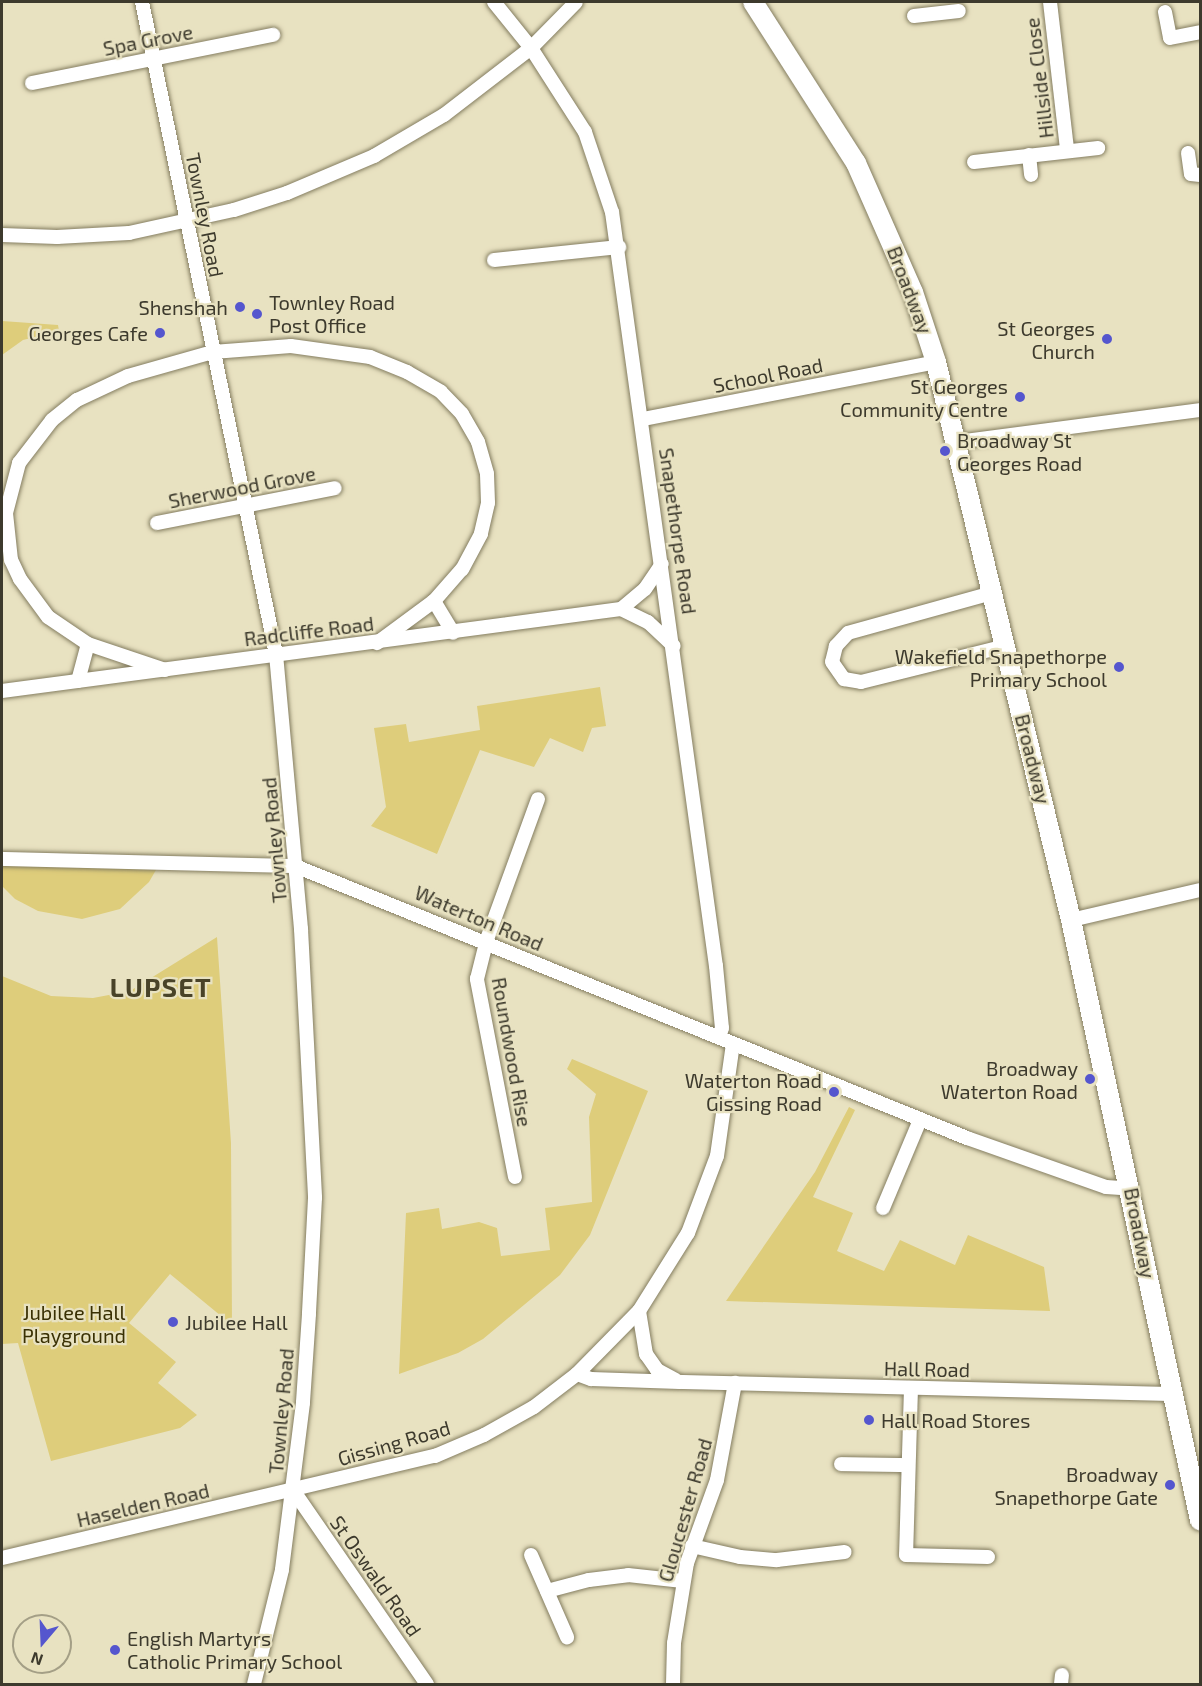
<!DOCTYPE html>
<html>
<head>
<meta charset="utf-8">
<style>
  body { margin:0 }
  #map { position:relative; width:1202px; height:1686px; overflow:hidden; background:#e8e2c1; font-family:"Exo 2",sans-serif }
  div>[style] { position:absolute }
  .green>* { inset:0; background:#decd7b }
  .roads { filter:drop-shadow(0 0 2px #847d60) drop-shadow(0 0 2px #847d60) }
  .street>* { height:14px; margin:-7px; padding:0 7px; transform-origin:7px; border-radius:7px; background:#fff }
  .secondary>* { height:20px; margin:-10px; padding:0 10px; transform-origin:10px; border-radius:10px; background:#fff }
  .dots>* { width:16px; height:16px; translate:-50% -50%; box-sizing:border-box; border:3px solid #e8e2c1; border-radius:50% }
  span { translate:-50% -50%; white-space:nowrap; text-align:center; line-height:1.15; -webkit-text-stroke:4.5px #e8e2c1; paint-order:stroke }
  .street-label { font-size:20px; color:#3d3a2d }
  .poi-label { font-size:20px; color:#3d3a2d }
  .left { translate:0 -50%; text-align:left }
  .right { translate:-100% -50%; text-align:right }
  .park-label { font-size:20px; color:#393003 }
  .district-label { font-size:26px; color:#494328; font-weight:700; letter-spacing:1.5px }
  .frame { position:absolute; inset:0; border:3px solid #3d3a2d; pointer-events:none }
  .north { position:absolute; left:12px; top:1614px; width:60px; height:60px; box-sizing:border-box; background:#e8e2c1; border:2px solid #a49f86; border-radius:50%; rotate:199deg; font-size:16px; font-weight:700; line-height:24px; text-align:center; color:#3d3a2d }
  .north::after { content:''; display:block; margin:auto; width:21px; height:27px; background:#5556ce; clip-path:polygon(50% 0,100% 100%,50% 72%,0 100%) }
</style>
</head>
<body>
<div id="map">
  <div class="green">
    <i style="clip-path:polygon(2px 321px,58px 325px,59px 331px,23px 340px,2px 355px)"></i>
    <i style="clip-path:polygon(600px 687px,606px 726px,592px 728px,583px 752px,550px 738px,534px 767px,480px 750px,437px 854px,371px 826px,386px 807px,374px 728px,406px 724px,409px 742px,480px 730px,477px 706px)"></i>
    <i style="clip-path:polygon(2px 859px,160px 863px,149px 882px,120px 909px,82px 919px,38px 911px,15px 899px,2px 886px)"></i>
    <i style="clip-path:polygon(217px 937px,231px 1143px,232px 1325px,170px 1274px,129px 1323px,176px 1362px,158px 1383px,197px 1415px,180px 1428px,51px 1461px,18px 1343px,2px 1344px,2px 976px,51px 996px,93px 998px,130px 991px)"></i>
    <i style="clip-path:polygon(572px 1059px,648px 1091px,590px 1235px,560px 1275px,483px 1339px,458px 1353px,399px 1374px,406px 1213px,439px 1208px,442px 1229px,479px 1222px,497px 1228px,501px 1256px,550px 1250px,545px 1208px,592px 1202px,589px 1117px,596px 1094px,567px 1069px)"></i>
    <i style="clip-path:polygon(849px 1107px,855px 1110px,813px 1197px,853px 1213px,837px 1251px,884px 1271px,900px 1240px,955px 1265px,968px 1235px,1044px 1267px,1050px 1311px,726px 1301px,815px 1172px)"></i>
  </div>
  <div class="roads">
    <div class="street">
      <i style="left:142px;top:2px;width:666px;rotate:78.39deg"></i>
      <i style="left:276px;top:654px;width:276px;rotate:84.8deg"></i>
      <i style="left:301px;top:929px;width:269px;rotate:87deg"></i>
      <i style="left:315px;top:1198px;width:116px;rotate:93deg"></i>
      <i style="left:309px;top:1314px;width:89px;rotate:93.9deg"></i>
      <i style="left:303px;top:1403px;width:168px;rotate:97.2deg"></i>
      <i style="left:282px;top:1570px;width:117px;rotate:103.8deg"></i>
      <i style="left:494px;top:2px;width:59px;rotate:51.2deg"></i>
      <i style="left:531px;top:48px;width:100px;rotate:57.3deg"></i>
      <i style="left:585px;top:132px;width:84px;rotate:71.4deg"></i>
      <i style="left:612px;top:212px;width:761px;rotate:82.15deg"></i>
      <i style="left:716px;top:966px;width:62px;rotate:84.5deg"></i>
      <i style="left:722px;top:1028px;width:10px;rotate:107deg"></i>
      <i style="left:1050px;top:2px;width:149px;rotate:83.4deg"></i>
      <i style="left:1165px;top:12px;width:26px;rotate:79deg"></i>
      <i style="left:1170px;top:38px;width:31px;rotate:-11deg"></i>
      <i style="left:914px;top:16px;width:45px;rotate:-6.3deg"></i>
      <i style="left:32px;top:83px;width:246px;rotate:-11.3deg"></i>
      <i style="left:1188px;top:153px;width:21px;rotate:82deg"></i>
      <i style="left:1191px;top:174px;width:9px;rotate:6deg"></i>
      <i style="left:1029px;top:155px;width:20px;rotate:84deg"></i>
      <i style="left:974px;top:162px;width:125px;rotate:-6.4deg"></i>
      <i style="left:2px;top:235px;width:55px;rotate:2.1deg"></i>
      <i style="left:57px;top:237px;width:72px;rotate:-3.2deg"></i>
      <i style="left:129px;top:233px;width:107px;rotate:-12.4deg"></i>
      <i style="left:234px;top:210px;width:56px;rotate:-17.8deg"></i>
      <i style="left:287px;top:193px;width:95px;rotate:-23deg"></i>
      <i style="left:374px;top:156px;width:81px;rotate:-30.4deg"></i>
      <i style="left:444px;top:115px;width:110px;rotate:-37.6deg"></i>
      <i style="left:531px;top:48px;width:64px;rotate:-45.6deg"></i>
      <i style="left:494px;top:260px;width:126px;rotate:-5.9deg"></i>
      <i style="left:643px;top:419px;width:298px;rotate:-11deg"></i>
      <i style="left:957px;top:442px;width:245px;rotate:-7.5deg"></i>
      <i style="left:157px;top:523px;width:181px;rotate:-11.1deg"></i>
      <i style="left:992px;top:593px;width:149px;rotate:164.5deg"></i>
      <i style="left:848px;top:633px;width:18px;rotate:133deg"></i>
      <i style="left:836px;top:646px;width:16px;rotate:104deg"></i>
      <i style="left:832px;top:662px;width:21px;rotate:55deg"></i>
      <i style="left:844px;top:679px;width:17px;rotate:10deg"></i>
      <i style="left:861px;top:682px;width:148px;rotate:-14deg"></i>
      <i style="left:434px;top:601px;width:37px;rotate:59deg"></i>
      <i style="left:621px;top:609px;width:31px;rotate:-40deg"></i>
      <i style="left:645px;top:589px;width:30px;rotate:-56deg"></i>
      <i style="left:165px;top:670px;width:81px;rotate:-161.3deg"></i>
      <i style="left:88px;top:644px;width:48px;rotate:-146deg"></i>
      <i style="left:48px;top:617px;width:47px;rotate:-126.4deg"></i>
      <i style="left:20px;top:579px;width:21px;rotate:-115deg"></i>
      <i style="left:11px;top:560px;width:47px;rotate:-96.1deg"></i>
      <i style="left:6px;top:513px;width:52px;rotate:-75.4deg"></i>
      <i style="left:19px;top:463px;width:54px;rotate:-52.5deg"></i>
      <i style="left:52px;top:420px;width:32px;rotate:-39deg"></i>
      <i style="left:77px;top:400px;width:56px;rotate:-25.2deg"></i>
      <i style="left:128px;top:376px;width:88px;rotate:-15.8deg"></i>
      <i style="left:213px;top:352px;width:78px;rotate:-4.4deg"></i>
      <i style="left:291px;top:346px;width:80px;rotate:7.9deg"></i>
      <i style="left:370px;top:357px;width:40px;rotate:22deg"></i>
      <i style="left:407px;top:372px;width:39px;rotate:30deg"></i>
      <i style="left:441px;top:392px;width:30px;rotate:46deg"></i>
      <i style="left:462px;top:414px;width:32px;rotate:60deg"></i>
      <i style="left:478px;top:442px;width:33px;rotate:74deg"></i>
      <i style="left:487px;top:474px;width:29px;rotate:88deg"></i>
      <i style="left:488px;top:503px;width:32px;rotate:103deg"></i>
      <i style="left:481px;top:534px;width:40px;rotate:118deg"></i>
      <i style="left:462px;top:569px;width:43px;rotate:131.2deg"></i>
      <i style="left:434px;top:601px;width:71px;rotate:143.6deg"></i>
      <i style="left:78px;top:681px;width:38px;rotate:-75deg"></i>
      <i style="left:2px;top:691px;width:624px;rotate:-7.55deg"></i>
      <i style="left:621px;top:609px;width:30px;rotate:26deg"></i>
      <i style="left:648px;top:622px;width:35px;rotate:43deg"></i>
      <i style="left:2px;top:859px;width:293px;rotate:1.4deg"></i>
      <i style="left:295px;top:866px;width:725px;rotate:22.04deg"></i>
      <i style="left:967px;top:1138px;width:147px;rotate:19.4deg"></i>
      <i style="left:1106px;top:1187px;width:26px;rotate:4deg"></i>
      <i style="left:1071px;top:920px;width:132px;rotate:-13.1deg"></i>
      <i style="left:515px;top:1177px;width:202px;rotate:-100.9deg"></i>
      <i style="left:477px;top:979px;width:38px;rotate:-76deg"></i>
      <i style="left:486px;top:942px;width:152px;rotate:-70deg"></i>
      <i style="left:883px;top:1208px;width:95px;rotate:-67.2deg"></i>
      <i style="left:639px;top:1311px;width:44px;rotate:80.8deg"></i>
      <i style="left:646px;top:1354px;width:19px;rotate:55deg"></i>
      <i style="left:657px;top:1370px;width:21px;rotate:28deg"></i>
      <i style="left:577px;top:1374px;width:15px;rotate:20deg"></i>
      <i style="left:591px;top:1379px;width:89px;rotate:1.9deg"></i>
      <i style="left:680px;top:1382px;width:493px;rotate:1.4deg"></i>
      <i style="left:911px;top:1388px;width:167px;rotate:91.7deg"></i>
      <i style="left:906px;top:1555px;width:82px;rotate:1.4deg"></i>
      <i style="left:841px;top:1464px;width:67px;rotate:0.9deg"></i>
      <i style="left:293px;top:1490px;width:236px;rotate:55.4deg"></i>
      <i style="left:692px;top:1546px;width:49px;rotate:12.9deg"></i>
      <i style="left:740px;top:1557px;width:37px;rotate:5deg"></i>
      <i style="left:777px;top:1560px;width:68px;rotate:-6.7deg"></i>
      <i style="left:531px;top:1555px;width:90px;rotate:66.3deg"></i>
      <i style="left:2px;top:1558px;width:445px;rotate:-13.3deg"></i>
      <i style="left:435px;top:1456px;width:53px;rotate:-23.2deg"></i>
      <i style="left:484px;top:1435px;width:57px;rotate:-29.2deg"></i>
      <i style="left:534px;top:1407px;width:54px;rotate:-37.5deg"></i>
      <i style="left:577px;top:1374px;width:88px;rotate:-45.5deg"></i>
      <i style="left:639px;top:1311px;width:92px;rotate:-57.9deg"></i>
      <i style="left:688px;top:1233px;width:82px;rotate:-69.4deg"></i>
      <i style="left:717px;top:1156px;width:113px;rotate:-81.9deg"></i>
      <i style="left:547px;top:1591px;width:43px;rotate:-14.7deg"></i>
      <i style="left:589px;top:1580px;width:39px;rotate:-7deg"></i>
      <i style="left:628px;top:1575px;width:55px;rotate:6.2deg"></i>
      <i style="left:673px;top:1684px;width:41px;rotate:-88.6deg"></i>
      <i style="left:674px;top:1643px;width:81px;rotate:-80.8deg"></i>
      <i style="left:687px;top:1563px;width:88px;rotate:-70.1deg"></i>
      <i style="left:717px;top:1480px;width:99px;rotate:-79.5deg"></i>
      <i style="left:1061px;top:1684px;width:9px;rotate:-84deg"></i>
    </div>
    <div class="secondary">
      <i style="left:753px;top:2px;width:191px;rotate:57.4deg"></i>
      <i style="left:856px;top:163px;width:141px;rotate:66.2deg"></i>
      <i style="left:913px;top:292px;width:74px;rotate:71.8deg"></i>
      <i style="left:936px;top:362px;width:574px;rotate:76.4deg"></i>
      <i style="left:1071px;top:920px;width:614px;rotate:77.87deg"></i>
    </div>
  </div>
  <div class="dots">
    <i style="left:240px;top:307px;background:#5556ce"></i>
    <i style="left:257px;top:314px;background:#5556ce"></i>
    <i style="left:160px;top:333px;background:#5556ce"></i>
    <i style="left:1107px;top:339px;background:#5556ce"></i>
    <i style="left:1020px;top:397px;background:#5556ce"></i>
    <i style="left:945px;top:451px;background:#5556ce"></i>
    <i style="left:1119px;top:667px;background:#5556ce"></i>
    <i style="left:1090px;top:1079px;background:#5556ce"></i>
    <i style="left:834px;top:1092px;background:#5556ce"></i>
    <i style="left:173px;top:1322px;background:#5556ce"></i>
    <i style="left:869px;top:1420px;background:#5556ce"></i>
    <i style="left:1170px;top:1485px;background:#5556ce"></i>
    <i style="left:115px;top:1650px;background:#5556ce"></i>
  </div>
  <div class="street-label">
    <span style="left:148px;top:40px;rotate:-11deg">Spa Grove</span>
    <span style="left:1039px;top:78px;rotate:-97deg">Hillside Close</span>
    <span style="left:205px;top:215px;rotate:79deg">Townley Road</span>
    <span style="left:910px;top:290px;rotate:69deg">Broadway</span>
    <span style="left:768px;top:375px;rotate:-11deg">School Road</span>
    <span style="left:242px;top:487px;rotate:-11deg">Sherwood Grove</span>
    <span style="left:678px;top:531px;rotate:82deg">Snapethorpe Road</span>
    <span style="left:309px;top:631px;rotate:-7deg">Radcliffe Road</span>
    <span style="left:1033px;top:759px;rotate:76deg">Broadway</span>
    <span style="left:274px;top:840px;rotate:-95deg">Townley Road</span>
    <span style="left:479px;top:918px;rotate:23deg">Waterton Road</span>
    <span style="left:512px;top:1052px;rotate:80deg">Roundwood Rise</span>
    <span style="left:1140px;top:1233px;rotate:79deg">Broadway</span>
    <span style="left:927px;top:1369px;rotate:1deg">Hall Road</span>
    <span style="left:281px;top:1411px;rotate:-85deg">Townley Road</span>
    <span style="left:394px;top:1443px;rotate:-16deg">Gissing Road</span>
    <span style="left:143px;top:1505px;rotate:-13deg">Haselden Road</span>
    <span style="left:685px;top:1510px;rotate:-74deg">Gloucester Road</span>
    <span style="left:376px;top:1576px;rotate:55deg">St Oswald Road</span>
  </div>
  <div class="poi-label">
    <span class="left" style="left:269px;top:314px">Townley Road<br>Post Office</span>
    <span class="right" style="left:228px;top:307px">Shenshah</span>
    <span class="right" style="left:1095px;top:340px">St Georges<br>Church</span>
    <span class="right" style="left:148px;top:333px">Georges Cafe</span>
    <span class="right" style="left:1008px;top:398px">St Georges<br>Community Centre</span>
    <span class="left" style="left:957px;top:452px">Broadway St<br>Georges Road</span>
    <span class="right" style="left:1107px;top:668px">Wakefield Snapethorpe<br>Primary School</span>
    <span class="right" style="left:1078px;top:1080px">Broadway<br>Waterton Road</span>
    <span class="right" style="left:822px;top:1092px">Waterton Road<br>Gissing Road</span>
    <span class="left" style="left:185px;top:1322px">Jubilee Hall</span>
    <span class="left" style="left:881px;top:1420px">Hall Road Stores</span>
    <span class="right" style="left:1158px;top:1486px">Broadway<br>Snapethorpe Gate</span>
    <span class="left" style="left:127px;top:1650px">English Martyrs<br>Catholic Primary School</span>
  </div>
  <div class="park-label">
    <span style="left:74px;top:1324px">Jubilee Hall<br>Playground</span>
  </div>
  <div class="district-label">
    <span style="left:161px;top:987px">LUPSET</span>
  </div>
  <div class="frame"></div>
  <div class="north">N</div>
</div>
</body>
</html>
